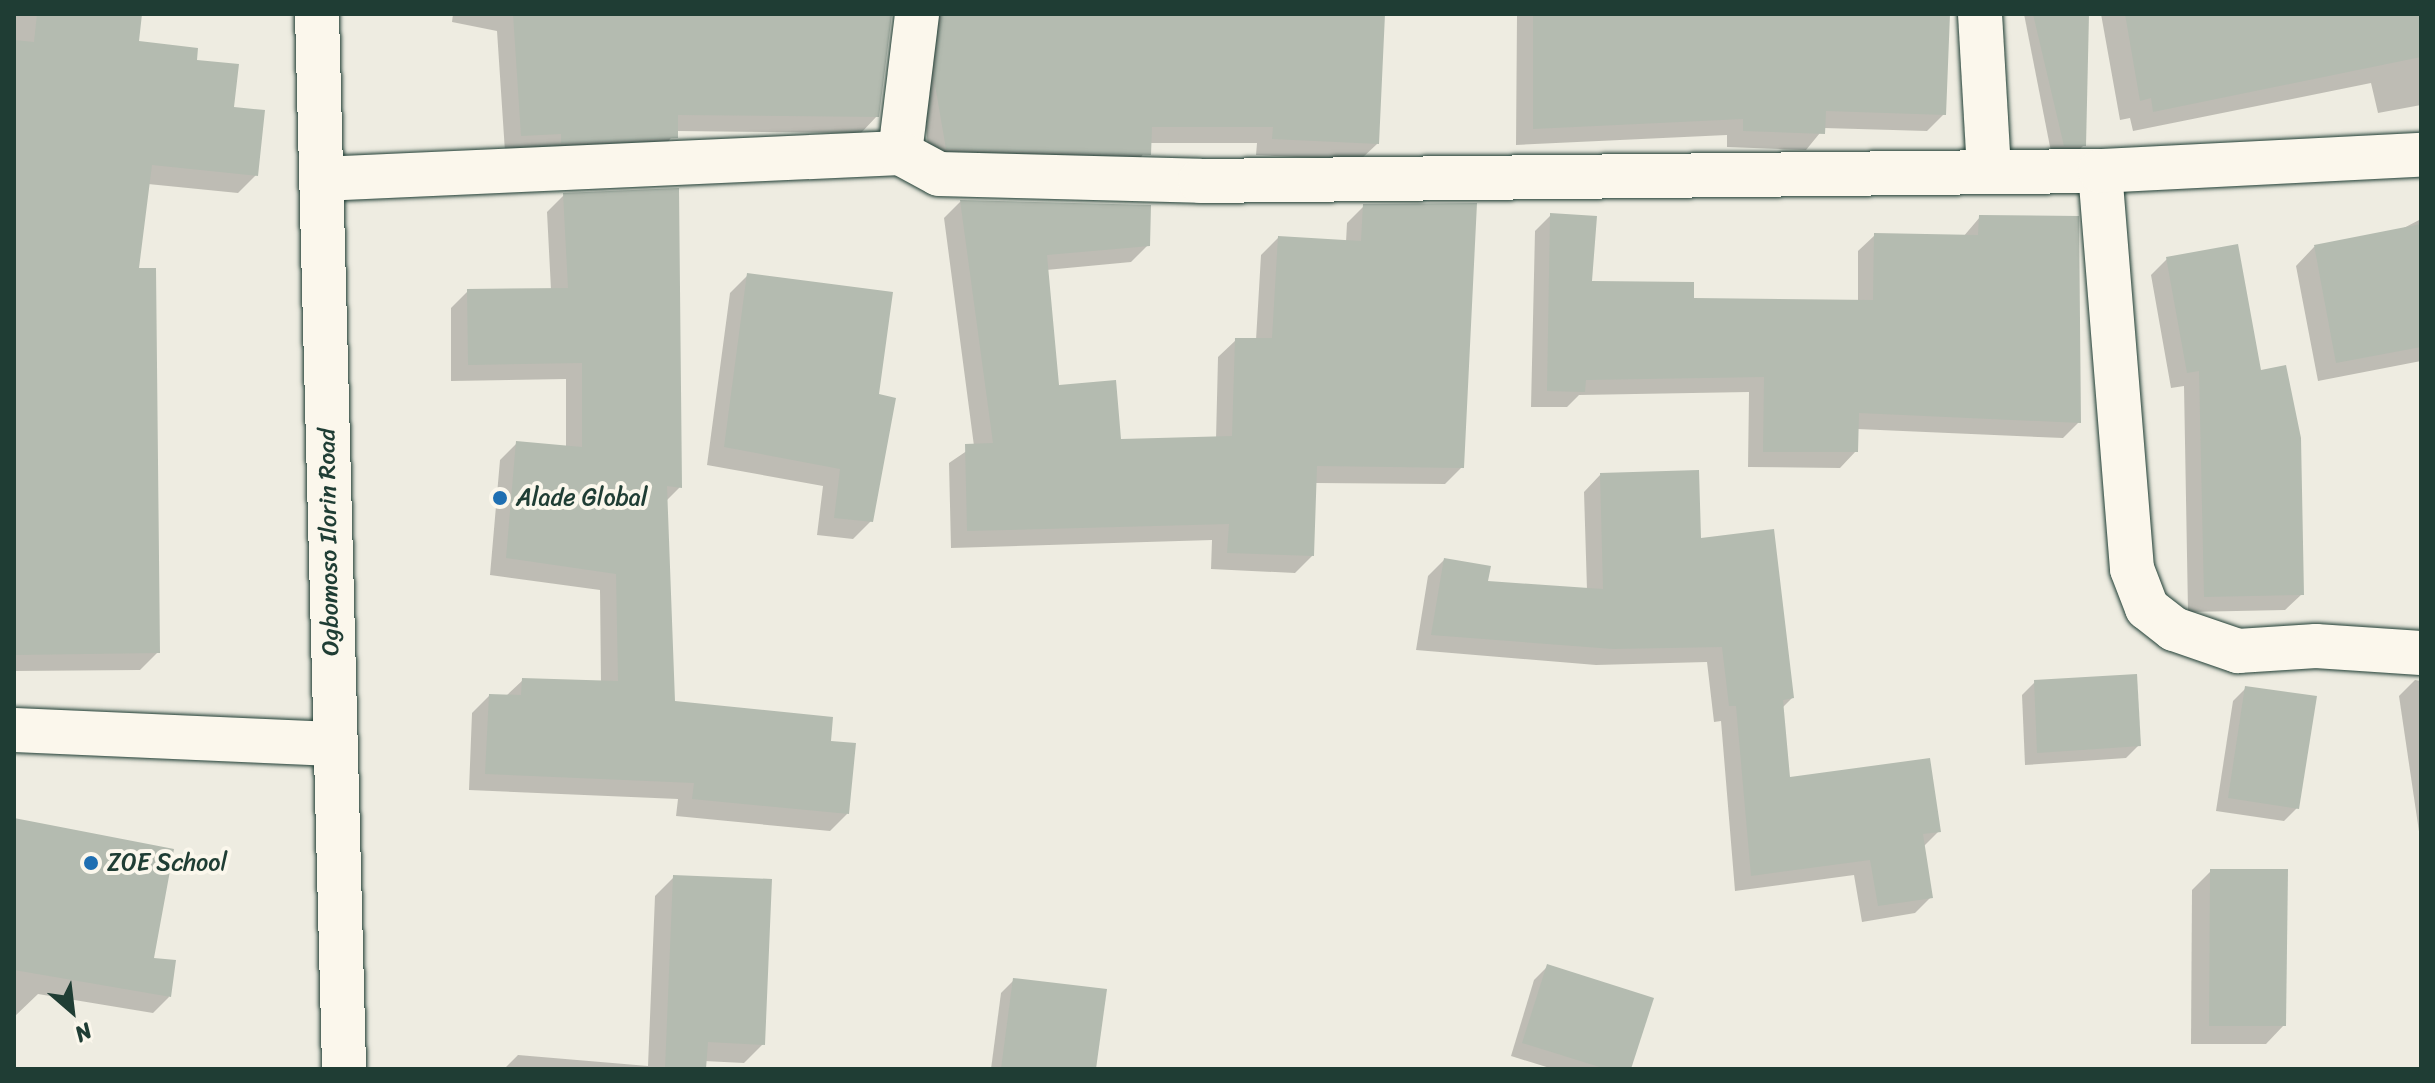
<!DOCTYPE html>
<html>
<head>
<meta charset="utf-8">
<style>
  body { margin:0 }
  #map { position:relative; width:2435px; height:1083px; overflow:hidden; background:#eeece1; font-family:Sriracha,sans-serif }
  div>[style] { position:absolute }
  .shadow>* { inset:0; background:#0003 }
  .building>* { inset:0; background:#b4bbb0 }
  .roads { filter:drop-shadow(0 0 2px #1f3d34) drop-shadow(0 0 2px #1f3d34) }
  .street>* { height:44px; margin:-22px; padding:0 22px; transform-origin:22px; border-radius:22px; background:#fbf7ec }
  .highway>* { height:44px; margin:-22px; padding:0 22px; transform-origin:22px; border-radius:22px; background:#fbf7ec }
  .dots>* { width:22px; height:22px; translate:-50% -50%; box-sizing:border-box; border:4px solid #fbf7ec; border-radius:50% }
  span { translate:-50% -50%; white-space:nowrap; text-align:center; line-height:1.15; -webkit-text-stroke:8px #fbf7ec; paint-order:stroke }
  .poi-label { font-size:24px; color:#1f3d34 }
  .left { translate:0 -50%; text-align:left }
  .street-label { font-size:24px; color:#1f3d34 }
  .frame { position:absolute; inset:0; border:16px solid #1f3d34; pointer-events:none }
  .north { position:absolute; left:32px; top:971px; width:80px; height:80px; -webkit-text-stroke:6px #fbf7ec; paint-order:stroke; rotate:152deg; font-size:22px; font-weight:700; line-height:32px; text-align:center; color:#1f3d34 }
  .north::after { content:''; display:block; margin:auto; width:28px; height:36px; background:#1f3d34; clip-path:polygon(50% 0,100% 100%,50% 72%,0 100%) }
</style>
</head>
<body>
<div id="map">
  <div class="shadow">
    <i style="clip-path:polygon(14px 14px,140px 14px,137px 43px,195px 61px,231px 108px,256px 175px,238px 193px,148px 184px,137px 270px,158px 652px,140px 670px,14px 671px)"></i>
    <i style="clip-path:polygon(453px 14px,890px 14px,877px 116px,861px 133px,676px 131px,659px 154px,505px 152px,497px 31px,452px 22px)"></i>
    <i style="clip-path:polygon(914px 14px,1382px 14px,1377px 144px,1360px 160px,1256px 155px,1257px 143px,1150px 143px,1133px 170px,930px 165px)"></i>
    <i style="clip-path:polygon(1517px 14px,1948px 14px,1944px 114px,1927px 131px,1824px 128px,1806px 150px,1727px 147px,1727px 135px,1516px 145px)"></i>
    <i style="clip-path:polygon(2024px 14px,2087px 14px,2084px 145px,2072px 157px,2052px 157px)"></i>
    <i style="clip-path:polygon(2101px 14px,2421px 14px,2421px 105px,2378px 113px,2371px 83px,2133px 131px,2130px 118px,2120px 120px)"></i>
    <i style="clip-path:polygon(564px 195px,680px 487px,666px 501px,673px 703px,829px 743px,847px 814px,830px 831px,676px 816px,678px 799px,469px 790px,472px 713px,489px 696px,506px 696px,523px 680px,601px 683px,600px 590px,490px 575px,500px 460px,517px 443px,566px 448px,566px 379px,451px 381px,451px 308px,468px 291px,551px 290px,547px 212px)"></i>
    <i style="clip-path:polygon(960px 202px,1148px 245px,1131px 262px,1046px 270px,1057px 387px,1120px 441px,1216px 439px,1218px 357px,1236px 340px,1256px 340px,1261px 255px,1278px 238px,1346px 242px,1347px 223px,1364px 206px,1462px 467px,1445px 484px,1315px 483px,1312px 556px,1295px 573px,1211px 569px,1212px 540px,951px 548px,949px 463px,974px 446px,944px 218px)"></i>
    <i style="clip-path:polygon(1551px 215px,1590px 283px,1692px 300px,1858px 302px,1858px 251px,1875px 235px,1963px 237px,1980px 217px,2079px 422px,2063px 438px,1857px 429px,1856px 451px,1840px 468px,1748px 467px,1749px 392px,1579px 395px,1567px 407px,1531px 407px,1535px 231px)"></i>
    <i style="clip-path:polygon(2421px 219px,2421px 361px,2318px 381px,2296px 266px,2314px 247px,2400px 230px)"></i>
    <i style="clip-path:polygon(2167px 259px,2302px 594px,2285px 610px,2188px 612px,2184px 386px,2171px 388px,2151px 275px)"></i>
    <i style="clip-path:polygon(748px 275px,871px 521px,853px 539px,817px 535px,823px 486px,707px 465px,730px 293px)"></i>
    <i style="clip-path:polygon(1600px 475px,1699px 540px,1792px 698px,1782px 708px,1788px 780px,1939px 831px,1923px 847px,1931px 897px,1915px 913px,1862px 922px,1854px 875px,1735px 891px,1721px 721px,1714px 722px,1707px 662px,1596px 665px,1416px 650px,1428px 576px,1444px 560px,1486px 583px,1587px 590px,1584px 492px)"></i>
    <i style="clip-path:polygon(2415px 680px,2421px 681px,2421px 845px,2399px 696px)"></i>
    <i style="clip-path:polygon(2035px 682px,2139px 745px,2126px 758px,2025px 765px,2022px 695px)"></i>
    <i style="clip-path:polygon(2246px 688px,2297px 808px,2284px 821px,2216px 811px,2233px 701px)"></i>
    <i style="clip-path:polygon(14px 820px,151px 959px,169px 997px,153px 1013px,38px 994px,14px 1017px)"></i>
    <i style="clip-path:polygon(2211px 871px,2284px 1025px,2266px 1044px,2191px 1044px,2192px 890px)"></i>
    <i style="clip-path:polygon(674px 877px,763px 1044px,744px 1063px,704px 1061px,704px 1069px,504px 1069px,518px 1055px,648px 1066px,655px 896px)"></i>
    <i style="clip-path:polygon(1547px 967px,1629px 1069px,1553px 1069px,1511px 1056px,1534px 980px)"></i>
    <i style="clip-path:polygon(1014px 980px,1094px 1069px,991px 1069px,1001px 993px)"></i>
  </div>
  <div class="building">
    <i style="clip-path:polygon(37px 14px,142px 14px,139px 41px,198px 48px,197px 60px,239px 64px,234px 107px,265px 110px,258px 176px,152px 165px,139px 268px,156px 268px,160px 653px,14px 655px,14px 40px,34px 42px)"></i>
    <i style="clip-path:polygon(513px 14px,892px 14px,879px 117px,678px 115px,678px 138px,561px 143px,561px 134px,521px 136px)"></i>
    <i style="clip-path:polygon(942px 14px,1385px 14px,1379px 144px,1272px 139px,1273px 127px,1152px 127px,1151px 155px,946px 149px,934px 79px)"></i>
    <i style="clip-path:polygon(1533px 14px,1950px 14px,1946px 115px,1826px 111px,1825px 134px,1743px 131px,1743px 119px,1533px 129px)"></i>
    <i style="clip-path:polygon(2033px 14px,2089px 14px,2086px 146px,2064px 146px)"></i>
    <i style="clip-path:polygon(2125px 14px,2421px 14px,2421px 57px,2153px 112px,2151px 98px,2140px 101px)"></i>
    <i style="clip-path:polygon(679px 188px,682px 488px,667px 486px,675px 701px,833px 717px,831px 741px,856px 743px,849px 814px,692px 799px,694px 783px,485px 774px,489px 694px,521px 695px,522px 678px,618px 681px,616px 574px,506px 558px,516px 441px,582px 447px,582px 363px,468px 365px,467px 289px,568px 288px,563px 193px)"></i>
    <i style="clip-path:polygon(960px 200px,1151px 205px,1150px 246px,1047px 255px,1059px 385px,1116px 380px,1121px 439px,1232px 436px,1235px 338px,1272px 338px,1278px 236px,1361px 241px,1363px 204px,1477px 203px,1464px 468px,1317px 466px,1314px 556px,1227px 553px,1229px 524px,967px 531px,965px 444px,993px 443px)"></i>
    <i style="clip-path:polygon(1550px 213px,1597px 216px,1592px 281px,1694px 282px,1694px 298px,1873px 300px,1874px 233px,1978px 235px,1979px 215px,2079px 216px,2081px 423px,1859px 413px,1858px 452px,1763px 452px,1764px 377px,1586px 380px,1585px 392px,1547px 391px)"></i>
    <i style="clip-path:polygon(2421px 224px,2421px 347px,2336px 363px,2314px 245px)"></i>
    <i style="clip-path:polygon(2238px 244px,2261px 370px,2286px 365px,2301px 438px,2304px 595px,2204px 597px,2199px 371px,2187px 373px,2166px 257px)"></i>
    <i style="clip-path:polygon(747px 273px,893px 292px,879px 394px,896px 398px,873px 522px,834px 518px,840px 469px,724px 447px)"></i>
    <i style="clip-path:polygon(1699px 470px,1701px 538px,1774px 529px,1794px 698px,1783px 700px,1790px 777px,1930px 758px,1941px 832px,1923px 834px,1933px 898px,1878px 906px,1870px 860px,1751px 876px,1736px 706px,1729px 706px,1722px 647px,1613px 649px,1431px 635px,1444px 558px,1491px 566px,1488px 581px,1603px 589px,1600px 473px)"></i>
    <i style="clip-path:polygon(2137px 674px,2141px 746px,2037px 753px,2034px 680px)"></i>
    <i style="clip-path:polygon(2245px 686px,2317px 696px,2299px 809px,2228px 798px)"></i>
    <i style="clip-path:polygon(14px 818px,174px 849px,154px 958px,176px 960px,171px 997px,14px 970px)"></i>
    <i style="clip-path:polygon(2210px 869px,2288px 869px,2286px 1026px,2209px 1026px)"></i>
    <i style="clip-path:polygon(673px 875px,772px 879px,765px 1045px,708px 1042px,706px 1069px,665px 1069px)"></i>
    <i style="clip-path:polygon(1547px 964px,1654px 998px,1631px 1069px,1606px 1069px,1522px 1043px)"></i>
    <i style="clip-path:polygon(1013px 978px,1107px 989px,1096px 1069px,1001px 1069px)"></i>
  </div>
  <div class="roads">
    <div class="street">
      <i style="left:1980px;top:14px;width:158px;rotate:86.7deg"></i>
      <i style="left:900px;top:153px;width:140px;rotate:-83deg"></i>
      <i style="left:2100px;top:171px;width:399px;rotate:85.4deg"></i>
      <i style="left:2132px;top:569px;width:42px;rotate:69deg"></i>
      <i style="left:2147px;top:608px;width:34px;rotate:38deg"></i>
      <i style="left:2174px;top:629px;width:68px;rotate:19deg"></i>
      <i style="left:2238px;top:651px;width:78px;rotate:-3.7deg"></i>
      <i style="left:2316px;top:646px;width:105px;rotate:3.8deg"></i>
      <i style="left:321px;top:179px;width:580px;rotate:-2.57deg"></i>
      <i style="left:900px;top:153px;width:44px;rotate:28.3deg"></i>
      <i style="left:939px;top:174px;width:261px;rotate:1.5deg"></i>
      <i style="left:1200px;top:181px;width:900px;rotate:-0.64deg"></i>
      <i style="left:2100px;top:171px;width:321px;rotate:-2.9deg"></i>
      <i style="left:14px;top:730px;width:320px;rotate:2.5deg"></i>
    </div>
    <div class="highway">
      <i style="left:317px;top:14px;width:1055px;rotate:88.53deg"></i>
    </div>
  </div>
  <div class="dots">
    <i style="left:500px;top:498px;background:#1f6fb2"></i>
    <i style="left:91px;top:863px;background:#1f6fb2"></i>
  </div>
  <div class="poi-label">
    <span class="left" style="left:516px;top:498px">Alade Global</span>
    <span class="left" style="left:107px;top:863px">ZOE School</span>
  </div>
  <div class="street-label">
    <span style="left:329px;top:542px;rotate:-91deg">Ogbomoso Ilorin Road</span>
  </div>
  <div class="frame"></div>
  <div class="north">N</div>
</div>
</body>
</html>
